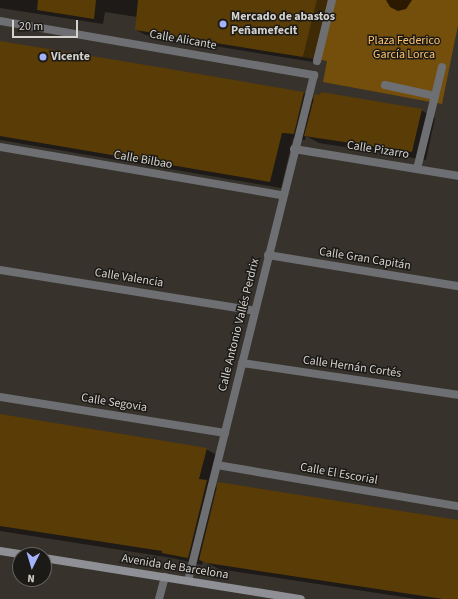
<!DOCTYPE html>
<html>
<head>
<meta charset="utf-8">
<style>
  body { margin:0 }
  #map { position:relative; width:458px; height:599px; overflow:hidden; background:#37322c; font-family:"Source Sans 3",sans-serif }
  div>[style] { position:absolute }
  .green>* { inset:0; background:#744f0b }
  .water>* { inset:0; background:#2b1900 }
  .shadow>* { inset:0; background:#0007 }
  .building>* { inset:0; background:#5a3c07 }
  .street>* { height:8px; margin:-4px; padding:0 4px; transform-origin:4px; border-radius:4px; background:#6e6f72 }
  .secondary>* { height:8px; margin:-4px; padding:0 4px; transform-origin:4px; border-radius:4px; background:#8e9096 }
  .dots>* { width:11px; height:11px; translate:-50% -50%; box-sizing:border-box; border:2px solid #1c1a17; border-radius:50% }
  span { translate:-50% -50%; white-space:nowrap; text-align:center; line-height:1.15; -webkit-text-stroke:3px #1c1a17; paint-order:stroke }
  .poi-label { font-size:12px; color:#d5d2ce; font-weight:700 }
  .left { translate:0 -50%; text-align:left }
  .street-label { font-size:12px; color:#d5d2ce }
  .park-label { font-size:12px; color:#fec26b }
  .north { position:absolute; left:12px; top:547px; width:40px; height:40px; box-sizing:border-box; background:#1c1a17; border:1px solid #666460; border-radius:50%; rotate:185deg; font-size:11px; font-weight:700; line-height:16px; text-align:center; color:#d5d2ce }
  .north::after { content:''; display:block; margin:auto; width:14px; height:18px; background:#a4b2fc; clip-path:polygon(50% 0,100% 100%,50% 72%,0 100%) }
  .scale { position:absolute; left:12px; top:20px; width:66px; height:18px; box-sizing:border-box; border:2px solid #d5d2ce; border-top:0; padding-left:5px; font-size:12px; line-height:14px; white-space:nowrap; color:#d5d2ce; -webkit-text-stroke:3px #1c1a17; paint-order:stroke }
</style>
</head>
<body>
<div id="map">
  <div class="green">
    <i style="clip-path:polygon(317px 0,458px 0,458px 25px,442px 104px,323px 82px,327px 61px,303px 57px)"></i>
  </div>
  <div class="water">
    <i style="clip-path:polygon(386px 0,412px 0,406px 9px,398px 11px,390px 7px)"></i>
  </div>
  <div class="shadow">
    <i style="clip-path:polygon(0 0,328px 0,313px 62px,146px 35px,136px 30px,137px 17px,105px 12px,103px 24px,0 8px)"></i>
    <i style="clip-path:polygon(0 42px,304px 93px,315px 100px,421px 110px,435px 118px,426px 160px,319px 143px,306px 136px,305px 140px,293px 138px,281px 188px,0 140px)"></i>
    <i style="clip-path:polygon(0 415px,206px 449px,220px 457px,214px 485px,218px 488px,458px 521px,458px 599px,416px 599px,219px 569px,203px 561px,202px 565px,172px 558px,0 531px)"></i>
  </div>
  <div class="building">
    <i style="clip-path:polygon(38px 0,96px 0,94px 19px,37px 10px)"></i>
    <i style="clip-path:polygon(138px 0,317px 0,303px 57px,135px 30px)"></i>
    <i style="clip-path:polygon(0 41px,140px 64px,304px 92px,294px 134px,282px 133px,270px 182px,0 136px)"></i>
    <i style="clip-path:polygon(321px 92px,422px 109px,412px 152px,304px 136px,315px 94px,320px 95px)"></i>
    <i style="clip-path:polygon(0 414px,207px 448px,199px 479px,207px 480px,188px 558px,162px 553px,162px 551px,0 526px)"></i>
    <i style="clip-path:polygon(218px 482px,458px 520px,458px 599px,443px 599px,207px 563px,199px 560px)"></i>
  </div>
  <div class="street">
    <i style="left:0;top:21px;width:319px;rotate:9.8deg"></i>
    <i style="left:314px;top:75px;width:521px;rotate:103.98deg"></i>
    <i style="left:317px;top:61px;width:63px;rotate:-76.2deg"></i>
    <i style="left:385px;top:85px;width:51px;rotate:12.4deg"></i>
    <i style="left:0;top:147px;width:286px;rotate:9.7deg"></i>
    <i style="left:294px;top:149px;width:166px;rotate:9.3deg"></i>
    <i style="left:417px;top:169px;width:105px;rotate:-76.2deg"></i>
    <i style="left:268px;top:255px;width:193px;rotate:9.3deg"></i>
    <i style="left:0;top:270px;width:258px;rotate:9.1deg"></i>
    <i style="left:242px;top:363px;width:218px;rotate:8.4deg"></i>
    <i style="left:0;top:397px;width:228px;rotate:9.1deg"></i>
    <i style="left:217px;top:465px;width:244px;rotate:9.7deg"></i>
    <i style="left:159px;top:599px;width:23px;rotate:-75deg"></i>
  </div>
  <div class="secondary">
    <i style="left:0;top:551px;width:26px;rotate:9deg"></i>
    <i style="left:44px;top:558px;width:260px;rotate:9.1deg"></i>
  </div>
  <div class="dots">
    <i style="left:223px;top:24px;background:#a4b2fc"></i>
    <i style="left:43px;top:57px;background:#a4b2fc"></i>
  </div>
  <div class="poi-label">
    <span class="left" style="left:231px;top:24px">Mercado de abastos<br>Peñamefecit</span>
    <span class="left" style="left:51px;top:57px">Vicente</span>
  </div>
  <div class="street-label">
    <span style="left:183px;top:40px;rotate:10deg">Calle Alicante</span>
    <span style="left:378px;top:150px;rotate:9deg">Calle Pizarro</span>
    <span style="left:143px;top:160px;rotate:10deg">Calle Bilbao</span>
    <span style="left:365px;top:259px;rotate:9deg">Calle Gran Capitán</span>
    <span style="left:129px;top:278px;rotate:9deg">Calle Valencia</span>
    <span style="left:239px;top:325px;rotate:-76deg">Calle Antonio Vallés Perdrix</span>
    <span style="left:352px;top:367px;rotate:8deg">Calle Hernán Cortés</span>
    <span style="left:114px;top:403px;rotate:9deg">Calle Segovia</span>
    <span style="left:339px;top:474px;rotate:10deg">Calle El Escorial</span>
    <span style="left:175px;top:567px;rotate:9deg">Avenida de Barcelona</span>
  </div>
  <div class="park-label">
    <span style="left:404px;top:48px">Plaza Federico<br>García Lorca</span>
  </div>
  <div class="north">N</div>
  <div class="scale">20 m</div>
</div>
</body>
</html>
